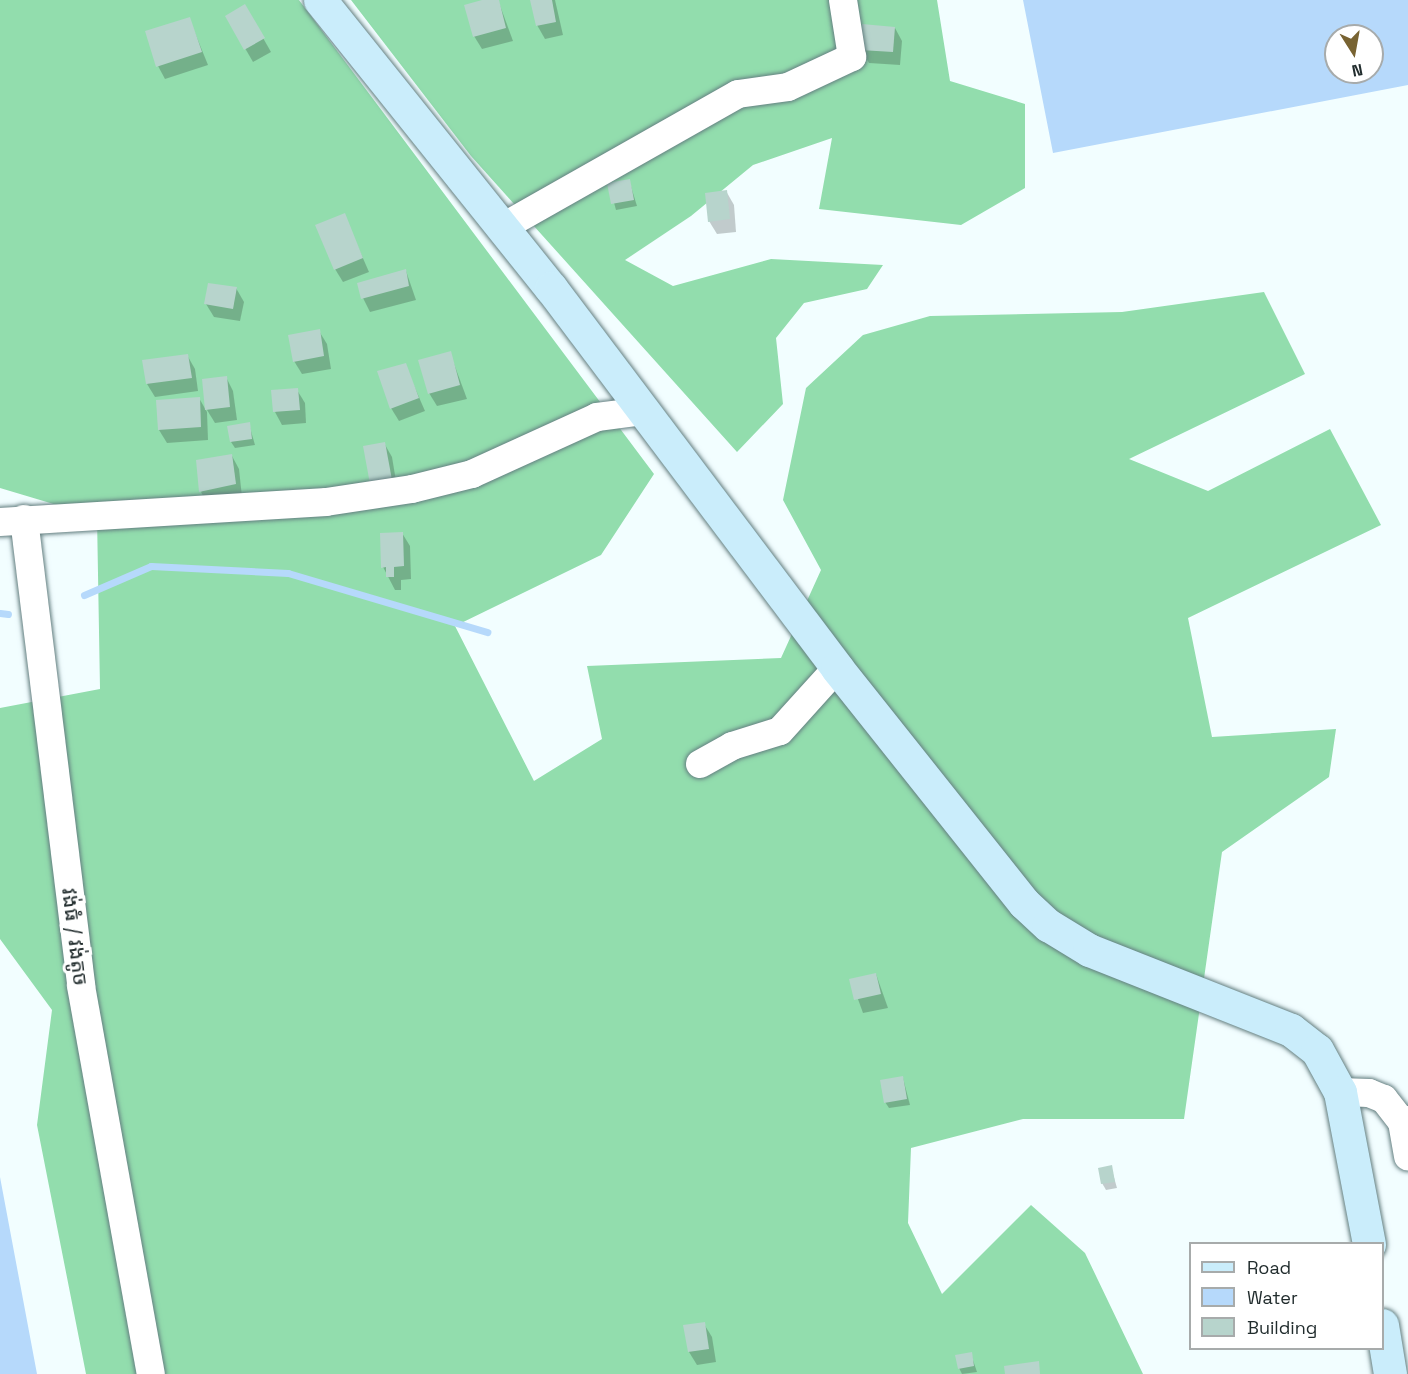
<!DOCTYPE html>
<html>
<head>
<meta charset="utf-8">
<style>
  body { margin:0 }
  #map { position:relative; width:1408px; height:1374px; overflow:hidden; background:#f2feff; font-family:"Space Grotesk","Noto Sans Khmer",sans-serif }
  div>[style] { position:absolute }
  .forest>* { inset:0; background:#92ddad }
  .water>* { inset:0; background:#b6d9fb }
  .shadow>* { inset:0; background:#0003 }
  .stream>* { height:7px; margin:-3.5px; padding:0 3.5px; transform-origin:3.5px; border-radius:3.5px; background:#b6d9fb }
  .building>* { inset:0; background:#b7d4cc }
  .roads { filter:drop-shadow(0 0 2px #647f81) drop-shadow(0 0 2px #647f81) }
  .minor>* { height:28px; margin:-14px; padding:0 14px; transform-origin:14px; border-radius:14px; background:#fff }
  .major>* { height:33px; margin:-16.5px; padding:0 16.5px; transform-origin:16.5px; border-radius:16.5px; background:#caedfb }
  span { translate:-50% -50%; white-space:nowrap; text-align:center; line-height:1.15; -webkit-text-stroke:6px #fff; paint-order:stroke }
  .street-label { font-size:21px; color:#222d2e }
  .legend { position:absolute; left:1189px; top:1242px; width:195px; height:108px; box-sizing:border-box; background:#fff; border:2px solid #a7abab; margin:0; padding:8px 10px; list-style:none; font-size:18px; color:#222d2e }
  .legend li { display:flex; align-items:center; gap:12px; height:30px }
  .legend b { width:30px; border:2px solid #a7abab }
  .north { position:absolute; left:1324px; top:24px; width:60px; height:60px; box-sizing:border-box; background:#fff; border:2px solid #a7abab; border-radius:50%; rotate:169deg; font-size:16px; font-weight:700; line-height:24px; text-align:center; color:#222d2e }
  .north::after { content:''; display:block; margin:auto; width:21px; height:27px; background:#786332; clip-path:polygon(50% 0,100% 100%,50% 72%,0 100%) }
</style>
</head>
<body>
<div id="map">
  <div class="forest">
    <i style="clip-path:polygon(0 0,299px 0,654px 474px,601px 555px,455px 626px,534px 781px,602px 739px,587px 666px,781px 658px,821px 570px,783px 500px,806px 388px,863px 335px,930px 316px,1122px 312px,1264px 292px,1305px 374px,1129px 459px,1208px 491px,1330px 429px,1381px 525px,1188px 618px,1212px 737px,1336px 729px,1329px 777px,1222px 852px,1184px 1119px,1023px 1119px,911px 1148px,908px 1223px,942px 1294px,1031px 1205px,1085px 1253px,1143px 1374px,86px 1374px,37px 1125px,52px 1010px,0 939px,0 708px,100px 689px,97px 517px,0 488px)"></i>
    <i style="clip-path:polygon(351px 0,937px 0,950px 81px,1025px 104px,1025px 188px,961px 225px,819px 209px,832px 138px,753px 165px,691px 216px,625px 260px,673px 286px,771px 259px,883px 265px,867px 289px,804px 303px,776px 338px,783px 404px,737px 452px,471px 156px)"></i>
  </div>
  <div class="water">
    <i style="clip-path:polygon(evenodd,1023px 0,1408px 0,1408px 85px,1053px 153px,1023px 0,1336px 36px,1372px 36px,1372px 72px,1336px 72px,1336px 36px)"></i>
    <i style="clip-path:polygon(0 1177px,37px 1374px,0 1374px)"></i>
  </div>
  <div class="shadow">
    <i style="clip-path:polygon(488px 0,498px 0,513px 41px,482px 49px,474px 36px)"></i>
    <i style="clip-path:polygon(532px 0,555px 0,563px 35px,545px 39px,537px 25px)"></i>
    <i style="clip-path:polygon(245px 6px,271px 52px,253px 62px,227px 17px)"></i>
    <i style="clip-path:polygon(189px 18px,208px 65px,165px 79px,158px 66px)"></i>
    <i style="clip-path:polygon(895px 28px,902px 41px,900px 65px,869px 63px,861px 49px)"></i>
    <i style="clip-path:polygon(629px 180px,637px 206px,616px 210px,609px 184px)"></i>
    <i style="clip-path:polygon(726px 191px,734px 205px,736px 232px,717px 234px,709px 221px)"></i>
    <i style="clip-path:polygon(344px 215px,369px 272px,343px 282px,335px 269px)"></i>
    <i style="clip-path:polygon(406px 271px,416px 300px,370px 312px,363px 298px)"></i>
    <i style="clip-path:polygon(236px 288px,244px 302px,240px 321px,214px 317px,206px 304px)"></i>
    <i style="clip-path:polygon(319px 331px,327px 344px,331px 369px,302px 374px,294px 361px)"></i>
    <i style="clip-path:polygon(450px 353px,467px 399px,437px 406px,429px 393px)"></i>
    <i style="clip-path:polygon(187px 355px,195px 369px,198px 391px,155px 397px,147px 384px)"></i>
    <i style="clip-path:polygon(405px 365px,425px 411px,399px 421px,391px 408px)"></i>
    <i style="clip-path:polygon(226px 377px,233px 391px,237px 420px,215px 423px,207px 410px)"></i>
    <i style="clip-path:polygon(297px 390px,305px 403px,306px 423px,282px 425px,275px 412px)"></i>
    <i style="clip-path:polygon(199px 398px,207px 412px,208px 440px,167px 443px,159px 430px)"></i>
    <i style="clip-path:polygon(249px 424px,255px 445px,235px 448px,231px 442px)"></i>
    <i style="clip-path:polygon(384px 443px,392px 457px,398px 493px,379px 497px)"></i>
    <i style="clip-path:polygon(232px 456px,239px 469px,242px 497px,208px 505px,201px 492px)"></i>
    <i style="clip-path:polygon(402px 533px,410px 546px,411px 579px,401px 580px,401px 590px,395px 590px,383px 567px)"></i>
    <i style="clip-path:polygon(876px 974px,888px 1008px,863px 1013px,851px 980px)"></i>
    <i style="clip-path:polygon(903px 1078px,910px 1105px,889px 1108px,885px 1102px)"></i>
    <i style="clip-path:polygon(1111px 1167px,1117px 1188px,1106px 1190px,1102px 1183px)"></i>
    <i style="clip-path:polygon(704px 1324px,712px 1337px,716px 1362px,697px 1365px,689px 1352px,685px 1327px)"></i>
    <i style="clip-path:polygon(971px 1354px,977px 1372px,962px 1374px,959px 1368px)"></i>
  </div>
  <div class="stream">
    <i style="left:84px;top:595px;width:73px;rotate:-23.4deg"></i>
    <i style="left:151px;top:566px;width:137px;rotate:2.9deg"></i>
    <i style="left:288px;top:573px;width:208px;rotate:16.5deg"></i>
    <i style="left:0;top:613px;width:8px;rotate:7deg"></i>
  </div>
  <div class="building">
    <i style="clip-path:polygon(482px 0,499px 0,506px 28px,473px 37px,464px 5px)"></i>
    <i style="clip-path:polygon(530px 0,552px 0,556px 22px,536px 26px)"></i>
    <i style="clip-path:polygon(245px 4px,265px 38px,244px 50px,225px 16px)"></i>
    <i style="clip-path:polygon(190px 17px,202px 52px,156px 67px,145px 31px)"></i>
    <i style="clip-path:polygon(862px 24px,895px 27px,893px 52px,860px 50px)"></i>
    <i style="clip-path:polygon(630px 179px,634px 200px,611px 204px,607px 183px)"></i>
    <i style="clip-path:polygon(727px 190px,730px 219px,708px 222px,705px 193px)"></i>
    <i style="clip-path:polygon(345px 213px,363px 258px,334px 270px,315px 225px)"></i>
    <i style="clip-path:polygon(406px 269px,409px 286px,361px 299px,357px 283px)"></i>
    <i style="clip-path:polygon(208px 283px,237px 287px,233px 309px,204px 304px)"></i>
    <i style="clip-path:polygon(320px 329px,324px 356px,293px 362px,288px 335px)"></i>
    <i style="clip-path:polygon(451px 351px,460px 385px,428px 394px,418px 360px)"></i>
    <i style="clip-path:polygon(188px 354px,192px 378px,146px 384px,142px 360px)"></i>
    <i style="clip-path:polygon(406px 363px,419px 398px,390px 409px,377px 371px)"></i>
    <i style="clip-path:polygon(227px 376px,230px 407px,205px 410px,202px 379px)"></i>
    <i style="clip-path:polygon(298px 388px,300px 410px,273px 412px,271px 390px)"></i>
    <i style="clip-path:polygon(200px 397px,201px 427px,158px 430px,156px 400px)"></i>
    <i style="clip-path:polygon(250px 422px,252px 439px,230px 442px,227px 426px)"></i>
    <i style="clip-path:polygon(385px 442px,392px 480px,370px 484px,363px 446px)"></i>
    <i style="clip-path:polygon(232px 454px,236px 484px,199px 492px,196px 460px)"></i>
    <i style="clip-path:polygon(403px 532px,404px 566px,394px 567px,394px 577px,386px 577px,386px 567px,381px 568px,380px 533px)"></i>
    <i style="clip-path:polygon(876px 973px,881px 994px,854px 1000px,849px 979px)"></i>
    <i style="clip-path:polygon(903px 1076px,907px 1099px,884px 1103px,880px 1080px)"></i>
    <i style="clip-path:polygon(1112px 1165px,1115px 1182px,1101px 1184px,1098px 1168px)"></i>
    <i style="clip-path:polygon(705px 1322px,709px 1349px,688px 1352px,683px 1325px)"></i>
    <i style="clip-path:polygon(972px 1352px,974px 1366px,958px 1369px,955px 1355px)"></i>
    <i style="clip-path:polygon(1039px 1361px,1040px 1374px,1005px 1374px,1004px 1366px)"></i>
  </div>
  <div class="roads">
    <div class="minor">
      <i style="left:503px;top:227px;width:270px;rotate:-29.5deg"></i>
      <i style="left:738px;top:94px;width:50px;rotate:-8deg"></i>
      <i style="left:788px;top:87px;width:71px;rotate:-25.1deg"></i>
      <i style="left:852px;top:57px;width:58px;rotate:-99deg"></i>
      <i style="left:24px;top:519px;width:470px;rotate:83deg"></i>
      <i style="left:81px;top:986px;width:394px;rotate:79.8deg"></i>
      <i style="left:0;top:522px;width:327px;rotate:-3.5deg"></i>
      <i style="left:326px;top:502px;width:87px;rotate:-8.6deg"></i>
      <i style="left:412px;top:489px;width:62px;rotate:-14deg"></i>
      <i style="left:472px;top:474px;width:137px;rotate:-24.5deg"></i>
      <i style="left:597px;top:417px;width:46px;rotate:-7.4deg"></i>
      <i style="left:700px;top:764px;width:37px;rotate:-29deg"></i>
      <i style="left:732px;top:746px;width:50px;rotate:-17.4deg"></i>
      <i style="left:780px;top:731px;width:85px;rotate:-47.9deg"></i>
      <i style="left:1340px;top:1092px;width:29px;rotate:2deg"></i>
      <i style="left:1369px;top:1093px;width:16px;rotate:22deg"></i>
      <i style="left:1384px;top:1099px;width:29px;rotate:52deg"></i>
      <i style="left:1402px;top:1122px;width:6px;rotate:-18deg"></i>
      <i style="left:1402px;top:1122px;width:35px;rotate:80deg"></i>
    </div>
    <div class="major">
      <i style="left:320px;top:0;width:369px;rotate:51.3deg"></i>
      <i style="left:551px;top:288px;width:476px;rotate:53deg"></i>
      <i style="left:837px;top:668px;width:300px;rotate:51.5deg"></i>
      <i style="left:1024px;top:903px;width:33px;rotate:43deg"></i>
      <i style="left:1048px;top:925px;width:48px;rotate:31.4deg"></i>
      <i style="left:1089px;top:950px;width:217px;rotate:21.6deg"></i>
      <i style="left:1291px;top:1030px;width:33px;rotate:38deg"></i>
      <i style="left:1317px;top:1050px;width:48px;rotate:61.3deg"></i>
      <i style="left:1340px;top:1092px;width:155px;rotate:79.2deg"></i>
      <i style="left:1382px;top:1325px;width:50px;rotate:80.7deg"></i>
    </div>
  </div>
  <div class="street-label">
    <span style="left:75px;top:937px;rotate:83deg">វង់ធំ / វង់តូច</span>
  </div>
  <ul class="legend">
  <li><b style="height:8px;background:#caedfb"></b>Road</li>
  <li><b style="height:16px;background:#b6d9fb"></b>Water</li>
  <li><b style="height:16px;background:#b7d4cc"></b>Building</li>
  </ul>
  <div class="north">N</div>
</div>
</body>
</html>
